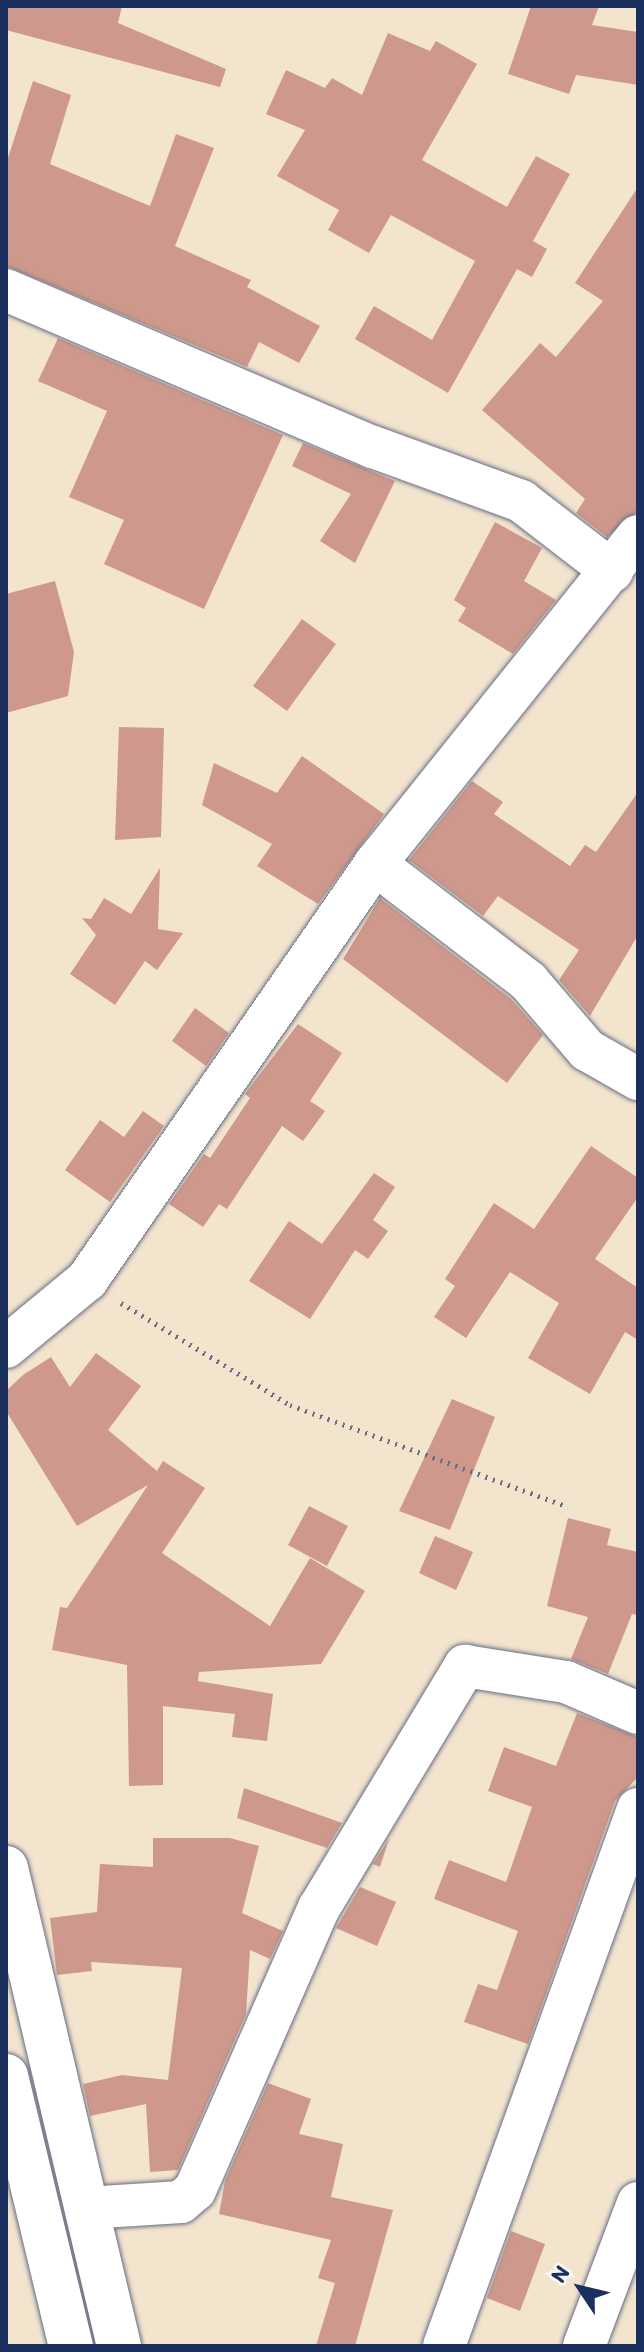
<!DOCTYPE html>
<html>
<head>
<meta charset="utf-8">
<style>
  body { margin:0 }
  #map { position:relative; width:644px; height:2352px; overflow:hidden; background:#f3e4ce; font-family:Itim,sans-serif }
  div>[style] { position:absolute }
  .building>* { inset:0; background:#ce998c }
  .path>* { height:5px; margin-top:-2.5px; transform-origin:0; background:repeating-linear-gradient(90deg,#676e85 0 2px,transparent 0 8px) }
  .roads { filter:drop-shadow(0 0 2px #676e85) drop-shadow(0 0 2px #676e85) }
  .minor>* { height:42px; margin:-21px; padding:0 21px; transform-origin:21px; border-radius:21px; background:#fff }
  .major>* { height:44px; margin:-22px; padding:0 22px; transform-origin:22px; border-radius:22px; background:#fff }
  span { translate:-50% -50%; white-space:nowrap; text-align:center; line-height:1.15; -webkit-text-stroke:8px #f6f6f2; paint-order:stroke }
  .frame { position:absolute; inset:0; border:8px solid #1b2f5e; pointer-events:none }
  .north { position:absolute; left:540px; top:2248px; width:80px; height:80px; -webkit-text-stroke:6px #f6f6f2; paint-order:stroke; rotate:305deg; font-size:22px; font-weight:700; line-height:32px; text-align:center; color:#1b2f5e }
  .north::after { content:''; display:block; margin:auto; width:28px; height:36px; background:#1b2f5e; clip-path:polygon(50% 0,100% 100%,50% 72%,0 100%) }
</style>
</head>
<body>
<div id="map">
  <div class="building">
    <i style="clip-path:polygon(6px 6px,122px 6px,118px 23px,226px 69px,220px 87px,6px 30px)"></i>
    <i style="clip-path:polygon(531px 6px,599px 6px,592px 25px,638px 32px,638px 85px,576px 75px,569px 94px,508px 74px)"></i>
    <i style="clip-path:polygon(388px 33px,430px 51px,436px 41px,477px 64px,422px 160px,507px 207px,536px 156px,570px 174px,533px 241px,547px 249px,532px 277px,517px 269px,448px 393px,355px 339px,374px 306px,432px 340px,475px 261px,391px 215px,369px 253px,328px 230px,339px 210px,277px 176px,305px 130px,266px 114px,286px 70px,325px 88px,332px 78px,362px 95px)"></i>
    <i style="clip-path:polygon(33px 81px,71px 95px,50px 164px,150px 206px,176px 134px,214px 148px,175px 246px,251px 280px,247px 287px,320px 326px,299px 363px,259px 342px,247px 367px,6px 266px,6px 164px)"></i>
    <i style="clip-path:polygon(638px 187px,638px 511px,607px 537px,576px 513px,585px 499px,482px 410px,540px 343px,556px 357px,603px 301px,575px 283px)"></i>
    <i style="clip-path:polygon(58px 338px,283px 435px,204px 609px,104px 564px,124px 520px,69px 497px,107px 411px,38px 381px)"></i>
    <i style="clip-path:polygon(303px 443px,395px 481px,355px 563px,320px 541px,351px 494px,292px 466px)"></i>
    <i style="clip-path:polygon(495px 522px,542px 548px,524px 581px,556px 600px,513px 654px,458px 621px,466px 608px,454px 600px)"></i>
    <i style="clip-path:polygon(55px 581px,74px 652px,68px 696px,6px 713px,6px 594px)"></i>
    <i style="clip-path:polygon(302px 619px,336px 644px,287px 711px,253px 686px)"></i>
    <i style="clip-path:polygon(119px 727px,164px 728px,161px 837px,115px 840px)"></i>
    <i style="clip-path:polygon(302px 756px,384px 814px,318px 904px,257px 866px,272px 844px,202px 805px,214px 763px,277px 793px)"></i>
    <i style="clip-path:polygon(472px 781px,503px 802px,494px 814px,570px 866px,585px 845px,596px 852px,638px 792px,638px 935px,590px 1016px,559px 980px,579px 950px,498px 896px,483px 916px,409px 860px)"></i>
    <i style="clip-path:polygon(160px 868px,158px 929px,183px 933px,157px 970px,145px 961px,115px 1005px,70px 974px,96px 935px,82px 918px,91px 919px,104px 898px,131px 914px)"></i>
    <i style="clip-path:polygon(380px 898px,511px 999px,543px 1035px,507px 1083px,343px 959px)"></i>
    <i style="clip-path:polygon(195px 1008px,229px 1033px,206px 1066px,172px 1041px)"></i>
    <i style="clip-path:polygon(298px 1024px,342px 1053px,310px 1101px,325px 1111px,303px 1141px,282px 1126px,227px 1209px,219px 1204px,203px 1227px,169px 1204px,204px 1154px,210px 1158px,250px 1098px,245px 1094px)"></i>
    <i style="clip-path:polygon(143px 1111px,164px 1126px,110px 1202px,65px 1170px,100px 1120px,124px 1137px)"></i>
    <i style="clip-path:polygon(591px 1146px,638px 1178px,638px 1197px,595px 1259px,638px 1288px,638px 1340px,625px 1332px,590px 1394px,528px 1358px,559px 1303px,510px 1272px,466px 1338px,434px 1317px,455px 1286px,445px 1279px,494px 1203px,534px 1229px)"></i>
    <i style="clip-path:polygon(374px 1173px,395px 1187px,373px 1220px,388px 1231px,368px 1259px,355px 1250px,310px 1319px,249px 1281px,289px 1221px,322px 1244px)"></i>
    <i style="clip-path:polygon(96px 1353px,141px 1386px,108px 1430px,157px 1471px,163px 1461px,205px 1488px,162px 1553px,270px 1626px,310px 1558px,365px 1591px,321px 1664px,199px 1672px,198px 1681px,273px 1694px,267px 1741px,232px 1737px,235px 1714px,163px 1706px,163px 1785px,129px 1786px,127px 1665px,52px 1650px,60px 1607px,67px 1608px,148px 1485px,77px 1526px,6px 1411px,6px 1391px,23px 1375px,51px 1357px,70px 1387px)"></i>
    <i style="clip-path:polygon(452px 1399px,495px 1417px,450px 1530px,399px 1511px)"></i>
    <i style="clip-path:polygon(309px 1506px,348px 1526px,327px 1566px,288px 1545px)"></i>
    <i style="clip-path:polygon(568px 1518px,611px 1529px,607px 1545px,638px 1552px,638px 1615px,632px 1614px,608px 1674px,571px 1659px,588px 1617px,547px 1606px)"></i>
    <i style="clip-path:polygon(435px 1536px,473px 1552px,456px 1590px,419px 1573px)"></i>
    <i style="clip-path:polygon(577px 1713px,638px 1737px,638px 1777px,615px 1801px,528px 2044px,464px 2022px,478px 1984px,497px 1990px,518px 1931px,434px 1899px,449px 1860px,506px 1882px,532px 1807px,488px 1791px,504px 1747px,556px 1766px)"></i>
    <i style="clip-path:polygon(244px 1788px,342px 1823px,327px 1848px,237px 1818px)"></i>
    <i style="clip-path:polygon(153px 1838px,230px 1838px,259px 1846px,242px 1913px,283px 1931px,270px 1959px,250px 1950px,246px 2014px,178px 2170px,150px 2172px,146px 2104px,90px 2116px,83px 2084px,122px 2075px,168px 2080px,182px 1968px,91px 1962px,92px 1971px,57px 1975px,50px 1918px,97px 1912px,100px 1864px,153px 1867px)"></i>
    <i style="clip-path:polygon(389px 1839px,380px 1867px,373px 1864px)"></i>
    <i style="clip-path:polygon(360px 1887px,396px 1902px,377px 1946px,336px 1928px)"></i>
    <i style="clip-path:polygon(268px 2083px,311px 2099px,299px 2134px,343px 2144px,331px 2197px,393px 2210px,355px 2346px,316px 2346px,335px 2283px,318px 2278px,331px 2240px,219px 2214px,225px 2181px)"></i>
    <i style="clip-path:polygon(511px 2231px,545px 2244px,520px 2311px,487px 2298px)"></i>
  </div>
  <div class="path">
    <i style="left:121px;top:1303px;width:197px;rotate:31.1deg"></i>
    <i style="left:290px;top:1405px;width:296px;rotate:20.1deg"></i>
  </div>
  <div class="roads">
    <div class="minor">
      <i style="left:6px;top:290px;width:399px;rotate:23.2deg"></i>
      <i style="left:373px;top:447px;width:158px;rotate:20deg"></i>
      <i style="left:521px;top:501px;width:115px;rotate:37.6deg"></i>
      <i style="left:375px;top:864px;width:193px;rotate:37.4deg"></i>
      <i style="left:528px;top:981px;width:91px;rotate:49.5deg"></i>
      <i style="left:587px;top:1050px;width:59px;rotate:29.6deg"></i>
      <i style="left:6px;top:1347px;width:105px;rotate:-39.6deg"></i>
      <i style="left:87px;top:1280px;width:506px;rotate:-55.3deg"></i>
      <i style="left:375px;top:864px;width:420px;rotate:-51.3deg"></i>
      <i style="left:86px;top:2208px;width:95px;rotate:-3.6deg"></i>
      <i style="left:181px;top:2202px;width:18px;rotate:-41deg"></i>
      <i style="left:195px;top:2190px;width:308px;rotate:-66.3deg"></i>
      <i style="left:319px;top:1908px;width:283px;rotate:-58.9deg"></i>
      <i style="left:465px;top:1666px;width:102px;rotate:9deg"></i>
      <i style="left:566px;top:1682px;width:78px;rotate:23.3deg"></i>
      <i style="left:444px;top:2346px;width:571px;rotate:-70.14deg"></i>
      <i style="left:584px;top:2346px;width:153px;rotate:-69.3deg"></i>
    </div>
    <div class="major">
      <i style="left:6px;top:1868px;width:491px;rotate:76.7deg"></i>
      <i style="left:6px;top:2076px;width:278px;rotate:76.5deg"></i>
    </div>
  </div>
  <div class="frame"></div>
  <div class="north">N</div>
</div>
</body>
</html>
